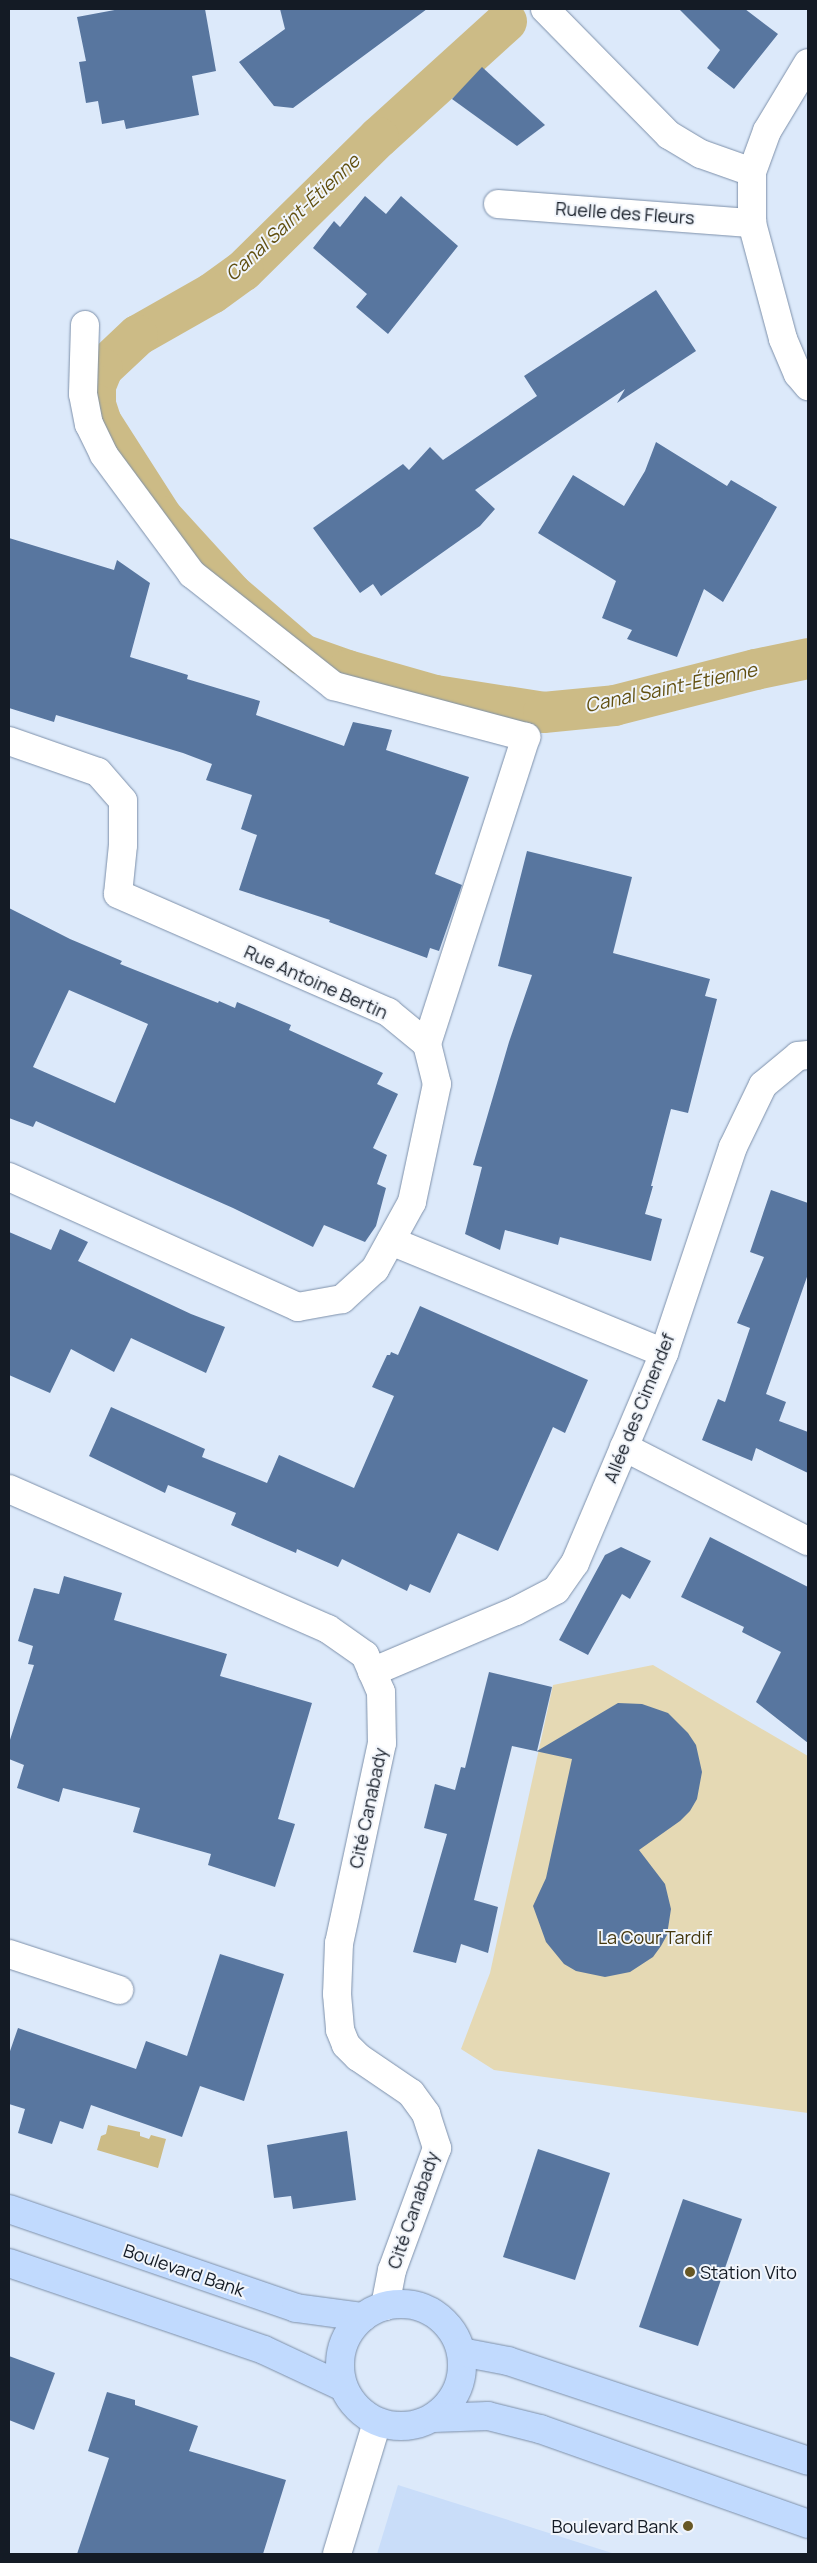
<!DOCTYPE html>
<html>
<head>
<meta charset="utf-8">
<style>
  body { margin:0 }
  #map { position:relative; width:817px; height:2563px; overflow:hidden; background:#dce9fa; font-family:Manrope,sans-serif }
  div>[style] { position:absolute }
  .built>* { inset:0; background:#c9ddf9 }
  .green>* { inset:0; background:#e5d9b4 }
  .water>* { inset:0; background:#ccbb86 }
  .canal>* { height:41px; margin:-20.5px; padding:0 20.5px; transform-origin:20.5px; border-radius:20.5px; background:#ccbb86 }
  .building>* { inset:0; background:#58769f }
  .roads { filter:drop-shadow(0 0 1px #7d90aa) drop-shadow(0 0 1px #7d90aa) }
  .minor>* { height:28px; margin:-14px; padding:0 14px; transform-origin:14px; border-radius:14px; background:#fff }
  .major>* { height:28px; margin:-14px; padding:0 14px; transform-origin:14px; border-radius:14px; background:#c1dafe }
  .major>.ring { margin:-14px; padding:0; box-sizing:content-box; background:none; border:28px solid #c1dafe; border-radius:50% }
  .dots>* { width:14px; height:14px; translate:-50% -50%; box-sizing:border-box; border:2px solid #f1f5fb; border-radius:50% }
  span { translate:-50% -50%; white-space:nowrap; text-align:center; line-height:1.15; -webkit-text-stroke:4px #f1f5fb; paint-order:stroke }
  .street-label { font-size:18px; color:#141b25 }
  .park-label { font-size:18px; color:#44370c }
  .poi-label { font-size:18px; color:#141b25 }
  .left { translate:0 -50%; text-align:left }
  .right { translate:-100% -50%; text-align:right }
  .water-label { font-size:19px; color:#614f0f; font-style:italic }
  .frame { position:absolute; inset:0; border:10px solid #141b25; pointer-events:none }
</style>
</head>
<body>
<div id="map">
  <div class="built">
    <i style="clip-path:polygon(398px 2485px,615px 2554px,377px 2554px)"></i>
  </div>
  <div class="green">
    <i style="clip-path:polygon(653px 1665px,808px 1756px,808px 2113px,494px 2070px,461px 2049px,490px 1973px,553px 1685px)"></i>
  </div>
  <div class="water">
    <i style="clip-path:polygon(108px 2125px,140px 2132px,140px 2136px,149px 2139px,151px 2135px,166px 2139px,158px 2168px,97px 2150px,101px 2136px,106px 2134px)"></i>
  </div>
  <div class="canal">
    <i style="left:506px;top:21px;width:173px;rotate:137.8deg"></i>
    <i style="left:378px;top:137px;width:190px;rotate:135.4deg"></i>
    <i style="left:243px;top:270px;width:39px;rotate:144deg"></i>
    <i style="left:211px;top:293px;width:85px;rotate:150.4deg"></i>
    <i style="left:137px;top:335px;width:48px;rotate:136.7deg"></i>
    <i style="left:102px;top:368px;width:18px;rotate:112deg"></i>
    <i style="left:95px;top:385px;width:19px;rotate:90deg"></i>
    <i style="left:95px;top:404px;width:19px;rotate:72deg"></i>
    <i style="left:101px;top:422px;width:112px;rotate:57.4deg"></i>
    <i style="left:161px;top:516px;width:104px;rotate:47.7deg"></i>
    <i style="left:231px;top:593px;width:94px;rotate:40.7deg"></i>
    <i style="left:302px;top:654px;width:48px;rotate:19.6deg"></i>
    <i style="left:347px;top:670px;width:91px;rotate:15.9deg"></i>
    <i style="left:435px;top:695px;width:109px;rotate:8.9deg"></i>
    <i style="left:543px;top:712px;width:71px;rotate:-5.6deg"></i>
    <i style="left:614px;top:705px;width:146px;rotate:-14.3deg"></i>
    <i style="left:755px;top:669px;width:54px;rotate:-11.7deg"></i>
  </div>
  <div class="building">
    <i style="clip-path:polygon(120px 9px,205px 9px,216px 71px,192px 76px,199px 115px,126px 129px,124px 120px,102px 124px,98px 101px,86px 103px,79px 62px,86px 61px,77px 17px)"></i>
    <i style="clip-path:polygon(280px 9px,427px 9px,293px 108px,274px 106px,239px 62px,285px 29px)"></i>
    <i style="clip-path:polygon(679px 9px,745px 9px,778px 34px,734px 89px,707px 68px,720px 50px)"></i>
    <i style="clip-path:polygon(482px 67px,545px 125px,517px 146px,452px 99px)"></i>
    <i style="clip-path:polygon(365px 196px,386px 214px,401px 196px,458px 246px,388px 334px,356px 307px,367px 294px,313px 248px,334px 221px,340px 227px)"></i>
    <i style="clip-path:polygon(656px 290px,696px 351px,617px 403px,625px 389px,475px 490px,495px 509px,480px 526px,381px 596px,373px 584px,360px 593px,313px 528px,403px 464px,409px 470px,430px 447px,443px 460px,537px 396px,524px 376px)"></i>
    <i style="clip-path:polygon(656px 442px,727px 486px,731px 480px,777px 507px,723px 602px,704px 589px,677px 657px,627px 639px,632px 630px,602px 618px,616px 581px,538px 533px,573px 475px,624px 506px,645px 471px)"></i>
    <i style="clip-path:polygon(9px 538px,114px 570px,117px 560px,150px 583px,130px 657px,188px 675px,187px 679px,260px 701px,256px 715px,344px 746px,353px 722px,392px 730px,386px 750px,469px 777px,435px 874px,462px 885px,439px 951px,430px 948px,427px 958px,329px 922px,330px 920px,239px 890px,257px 835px,241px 829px,252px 795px,206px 780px,212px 764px,183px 753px,56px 715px,54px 722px,9px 708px)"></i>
    <i style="clip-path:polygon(527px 851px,632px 877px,613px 953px,710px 979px,705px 996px,717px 999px,688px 1113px,671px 1109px,651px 1186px,653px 1186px,645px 1214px,662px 1219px,651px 1261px,560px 1237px,558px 1245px,505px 1230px,500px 1250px,465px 1234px,482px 1167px,473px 1165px,509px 1042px,532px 975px,498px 966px)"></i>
    <i style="clip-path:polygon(evenodd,9px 908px,70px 939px,122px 961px,120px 964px,218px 1003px,219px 1001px,235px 1008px,237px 1002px,256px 1010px,291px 1025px,289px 1030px,383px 1073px,377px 1084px,398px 1094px,373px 1148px,387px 1155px,377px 1184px,386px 1188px,376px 1226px,365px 1242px,324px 1225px,313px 1247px,233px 1208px,36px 1121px,33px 1127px,9px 1118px,9px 908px,69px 990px,148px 1024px,115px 1103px,33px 1067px,69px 990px)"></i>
    <i style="clip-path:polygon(771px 1190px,808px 1203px,808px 1274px,766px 1394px,786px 1402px,779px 1421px,808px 1432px,808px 1473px,756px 1448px,752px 1461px,702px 1440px,718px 1399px,725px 1402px,750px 1328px,737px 1323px,764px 1257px,750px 1252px)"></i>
    <i style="clip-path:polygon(60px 1229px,88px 1242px,78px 1261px,191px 1314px,225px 1327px,206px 1373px,131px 1338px,114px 1372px,71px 1349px,50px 1393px,9px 1375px,9px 1232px,51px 1250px)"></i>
    <i style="clip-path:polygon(420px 1306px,588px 1380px,565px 1433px,553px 1427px,498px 1551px,458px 1533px,430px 1593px,410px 1584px,407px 1591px,342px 1559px,338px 1567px,297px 1549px,296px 1553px,231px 1525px,236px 1513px,168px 1485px,165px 1493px,89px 1456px,111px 1407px,205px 1449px,202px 1457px,267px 1483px,279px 1455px,354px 1488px,394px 1396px,372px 1387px,387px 1355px,390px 1355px,391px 1352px,398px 1355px)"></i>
    <i style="clip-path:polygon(710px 1537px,808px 1587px,808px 1743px,756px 1702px,781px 1652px,742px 1632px,744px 1627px,681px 1597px)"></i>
    <i style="clip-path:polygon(621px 1547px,651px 1561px,630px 1599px,622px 1594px,588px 1655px,559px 1640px,605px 1555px)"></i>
    <i style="clip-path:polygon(64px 1576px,122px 1593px,114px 1620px,227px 1654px,220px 1676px,312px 1703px,278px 1819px,295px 1824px,275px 1887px,208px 1865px,211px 1854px,133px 1832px,140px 1808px,63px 1788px,59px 1802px,17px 1788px,24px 1765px,9px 1759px,9px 1743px,34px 1665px,28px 1664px,33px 1646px,18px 1641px,34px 1588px,59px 1594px)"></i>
    <i style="clip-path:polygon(489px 1672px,552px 1687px,537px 1751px,618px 1703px,642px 1704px,668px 1713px,688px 1733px,696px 1745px,702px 1772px,697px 1799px,690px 1811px,680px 1821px,639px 1850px,665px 1884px,671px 1909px,667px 1935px,661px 1946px,653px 1957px,630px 1972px,605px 1977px,576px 1971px,564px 1964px,546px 1942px,533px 1906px,546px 1878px,572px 1759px,512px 1746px,474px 1900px,498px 1907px,488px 1953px,461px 1944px,456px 1963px,413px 1952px,447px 1834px,424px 1828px,435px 1784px,455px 1790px,461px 1767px,465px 1768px)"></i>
    <i style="clip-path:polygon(220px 1954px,284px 1974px,244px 2101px,200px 2086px,182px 2137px,91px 2105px,83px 2129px,60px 2121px,52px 2144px,18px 2133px,25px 2109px,9px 2104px,9px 2054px,18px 2028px,136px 2069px,146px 2041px,187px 2056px)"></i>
    <i style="clip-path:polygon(347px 2131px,356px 2200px,293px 2209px,291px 2196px,274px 2198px,267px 2145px)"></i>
    <i style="clip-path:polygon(538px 2149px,610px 2173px,575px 2280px,503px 2257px)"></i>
    <i style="clip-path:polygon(683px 2199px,742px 2219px,698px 2346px,639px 2327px)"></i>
    <i style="clip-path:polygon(9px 2356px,55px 2373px,34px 2430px,9px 2420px)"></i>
    <i style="clip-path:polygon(107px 2392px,135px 2400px,135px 2405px,198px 2426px,189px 2451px,286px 2480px,263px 2554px,77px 2554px,109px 2458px,88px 2451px)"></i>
  </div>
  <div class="roads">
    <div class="minor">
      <i style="left:545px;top:9px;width:177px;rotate:45.5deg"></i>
      <i style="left:669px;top:135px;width:37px;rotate:31deg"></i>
      <i style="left:701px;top:154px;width:54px;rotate:19.4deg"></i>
      <i style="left:808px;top:63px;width:79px;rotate:121.1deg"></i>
      <i style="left:767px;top:131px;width:44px;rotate:110.1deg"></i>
      <i style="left:752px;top:172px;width:51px;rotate:90deg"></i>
      <i style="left:752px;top:223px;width:120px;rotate:75deg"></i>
      <i style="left:783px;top:339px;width:38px;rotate:67deg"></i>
      <i style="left:798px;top:374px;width:16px;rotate:50deg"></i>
      <i style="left:498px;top:204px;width:255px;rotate:4.3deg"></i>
      <i style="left:85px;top:325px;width:69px;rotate:91.7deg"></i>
      <i style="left:83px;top:394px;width:31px;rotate:79deg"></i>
      <i style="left:89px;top:424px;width:34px;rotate:64deg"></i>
      <i style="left:104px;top:455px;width:148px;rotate:53.5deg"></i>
      <i style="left:192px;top:574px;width:181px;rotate:38.3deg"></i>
      <i style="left:334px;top:686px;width:199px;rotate:14.9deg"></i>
      <i style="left:526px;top:737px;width:323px;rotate:107.9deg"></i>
      <i style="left:9px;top:741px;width:94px;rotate:19.2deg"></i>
      <i style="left:98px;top:772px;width:38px;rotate:49deg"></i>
      <i style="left:123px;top:801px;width:44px;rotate:90deg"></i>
      <i style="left:123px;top:845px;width:49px;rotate:95.8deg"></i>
      <i style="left:118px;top:894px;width:295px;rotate:23.6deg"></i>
      <i style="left:388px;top:1012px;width:50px;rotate:39.4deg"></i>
      <i style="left:427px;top:1044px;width:41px;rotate:76deg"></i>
      <i style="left:437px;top:1084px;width:121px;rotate:102deg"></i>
      <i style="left:412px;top:1202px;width:77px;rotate:118.9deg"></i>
      <i style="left:375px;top:1269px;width:45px;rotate:137.7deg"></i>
      <i style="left:342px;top:1299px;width:45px;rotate:169.7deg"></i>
      <i style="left:298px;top:1307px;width:317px;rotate:-155.8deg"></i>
      <i style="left:391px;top:1241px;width:295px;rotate:22.3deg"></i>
      <i style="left:624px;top:1447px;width:207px;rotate:27.1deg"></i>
      <i style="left:9px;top:1489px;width:348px;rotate:23.7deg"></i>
      <i style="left:328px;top:1629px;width:45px;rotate:35.1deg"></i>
      <i style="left:365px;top:1655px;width:40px;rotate:66.6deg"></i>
      <i style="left:381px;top:1692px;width:51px;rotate:88.9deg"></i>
      <i style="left:382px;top:1743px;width:205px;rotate:102.1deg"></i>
      <i style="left:339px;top:1943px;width:51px;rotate:92.2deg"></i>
      <i style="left:337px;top:1994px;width:36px;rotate:85deg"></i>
      <i style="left:340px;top:2030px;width:16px;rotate:68deg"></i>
      <i style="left:346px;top:2045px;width:17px;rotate:45deg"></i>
      <i style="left:358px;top:2057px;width:64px;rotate:34.2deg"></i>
      <i style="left:411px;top:2093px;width:26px;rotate:54deg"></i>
      <i style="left:426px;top:2114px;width:36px;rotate:72deg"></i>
      <i style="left:437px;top:2148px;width:130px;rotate:110.2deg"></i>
      <i style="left:392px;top:2270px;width:37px;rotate:101deg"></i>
      <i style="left:372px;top:1672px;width:156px;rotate:-23deg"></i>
      <i style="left:516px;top:1611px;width:45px;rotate:-27.7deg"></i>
      <i style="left:556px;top:1590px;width:33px;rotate:-55deg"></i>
      <i style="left:575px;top:1563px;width:228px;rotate:-67deg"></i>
      <i style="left:664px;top:1353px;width:217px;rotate:-71.5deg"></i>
      <i style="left:733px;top:1147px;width:69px;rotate:-64.2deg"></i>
      <i style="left:763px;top:1085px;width:45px;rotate:-39.6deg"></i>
      <i style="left:798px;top:1056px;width:10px;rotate:-6deg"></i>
      <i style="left:9px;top:1954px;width:116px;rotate:18.1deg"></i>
      <i style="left:337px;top:2554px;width:138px;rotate:-73.1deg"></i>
    </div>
    <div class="major">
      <i style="left:9px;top:2209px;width:304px;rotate:19deg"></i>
      <i style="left:296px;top:2308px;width:68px;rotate:7.7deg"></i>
      <i style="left:9px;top:2263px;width:269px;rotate:18.8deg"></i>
      <i style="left:264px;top:2350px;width:87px;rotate:25.1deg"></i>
      <i class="ring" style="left:340px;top:2304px;width:94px;height:94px"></i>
      <i style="left:461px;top:2352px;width:48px;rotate:10.8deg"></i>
      <i style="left:508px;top:2361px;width:316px;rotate:18.4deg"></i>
      <i style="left:433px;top:2418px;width:55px;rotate:-2.1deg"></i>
      <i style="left:488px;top:2416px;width:54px;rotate:14deg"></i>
      <i style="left:540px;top:2429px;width:284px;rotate:19.5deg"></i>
    </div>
  </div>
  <div class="dots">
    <i style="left:690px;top:2272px;background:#675724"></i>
    <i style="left:688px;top:2526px;background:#675724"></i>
  </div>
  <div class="street-label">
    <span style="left:625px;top:213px;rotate:4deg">Ruelle des Fleurs</span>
    <span style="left:316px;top:982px;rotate:24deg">Rue Antoine Bertin</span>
    <span style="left:639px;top:1408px;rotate:-68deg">Allée des Cimendef</span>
    <span style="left:368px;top:1808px;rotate:-78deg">Cité Canabady</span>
    <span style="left:413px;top:2210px;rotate:-71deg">Cité Canabady</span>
    <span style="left:184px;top:2270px;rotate:19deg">Boulevard Bank</span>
  </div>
  <div class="park-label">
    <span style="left:655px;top:1937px">La Cour Tardif</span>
  </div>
  <div class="poi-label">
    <span class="left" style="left:700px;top:2272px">Station Vito</span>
    <span class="right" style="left:678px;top:2526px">Boulevard Bank</span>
  </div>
  <div class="water-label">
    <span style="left:293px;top:218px;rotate:-43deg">Canal Saint-Étienne</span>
    <span style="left:671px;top:688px;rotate:-12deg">Canal Saint-Étienne</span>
  </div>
  <div class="frame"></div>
</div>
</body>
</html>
